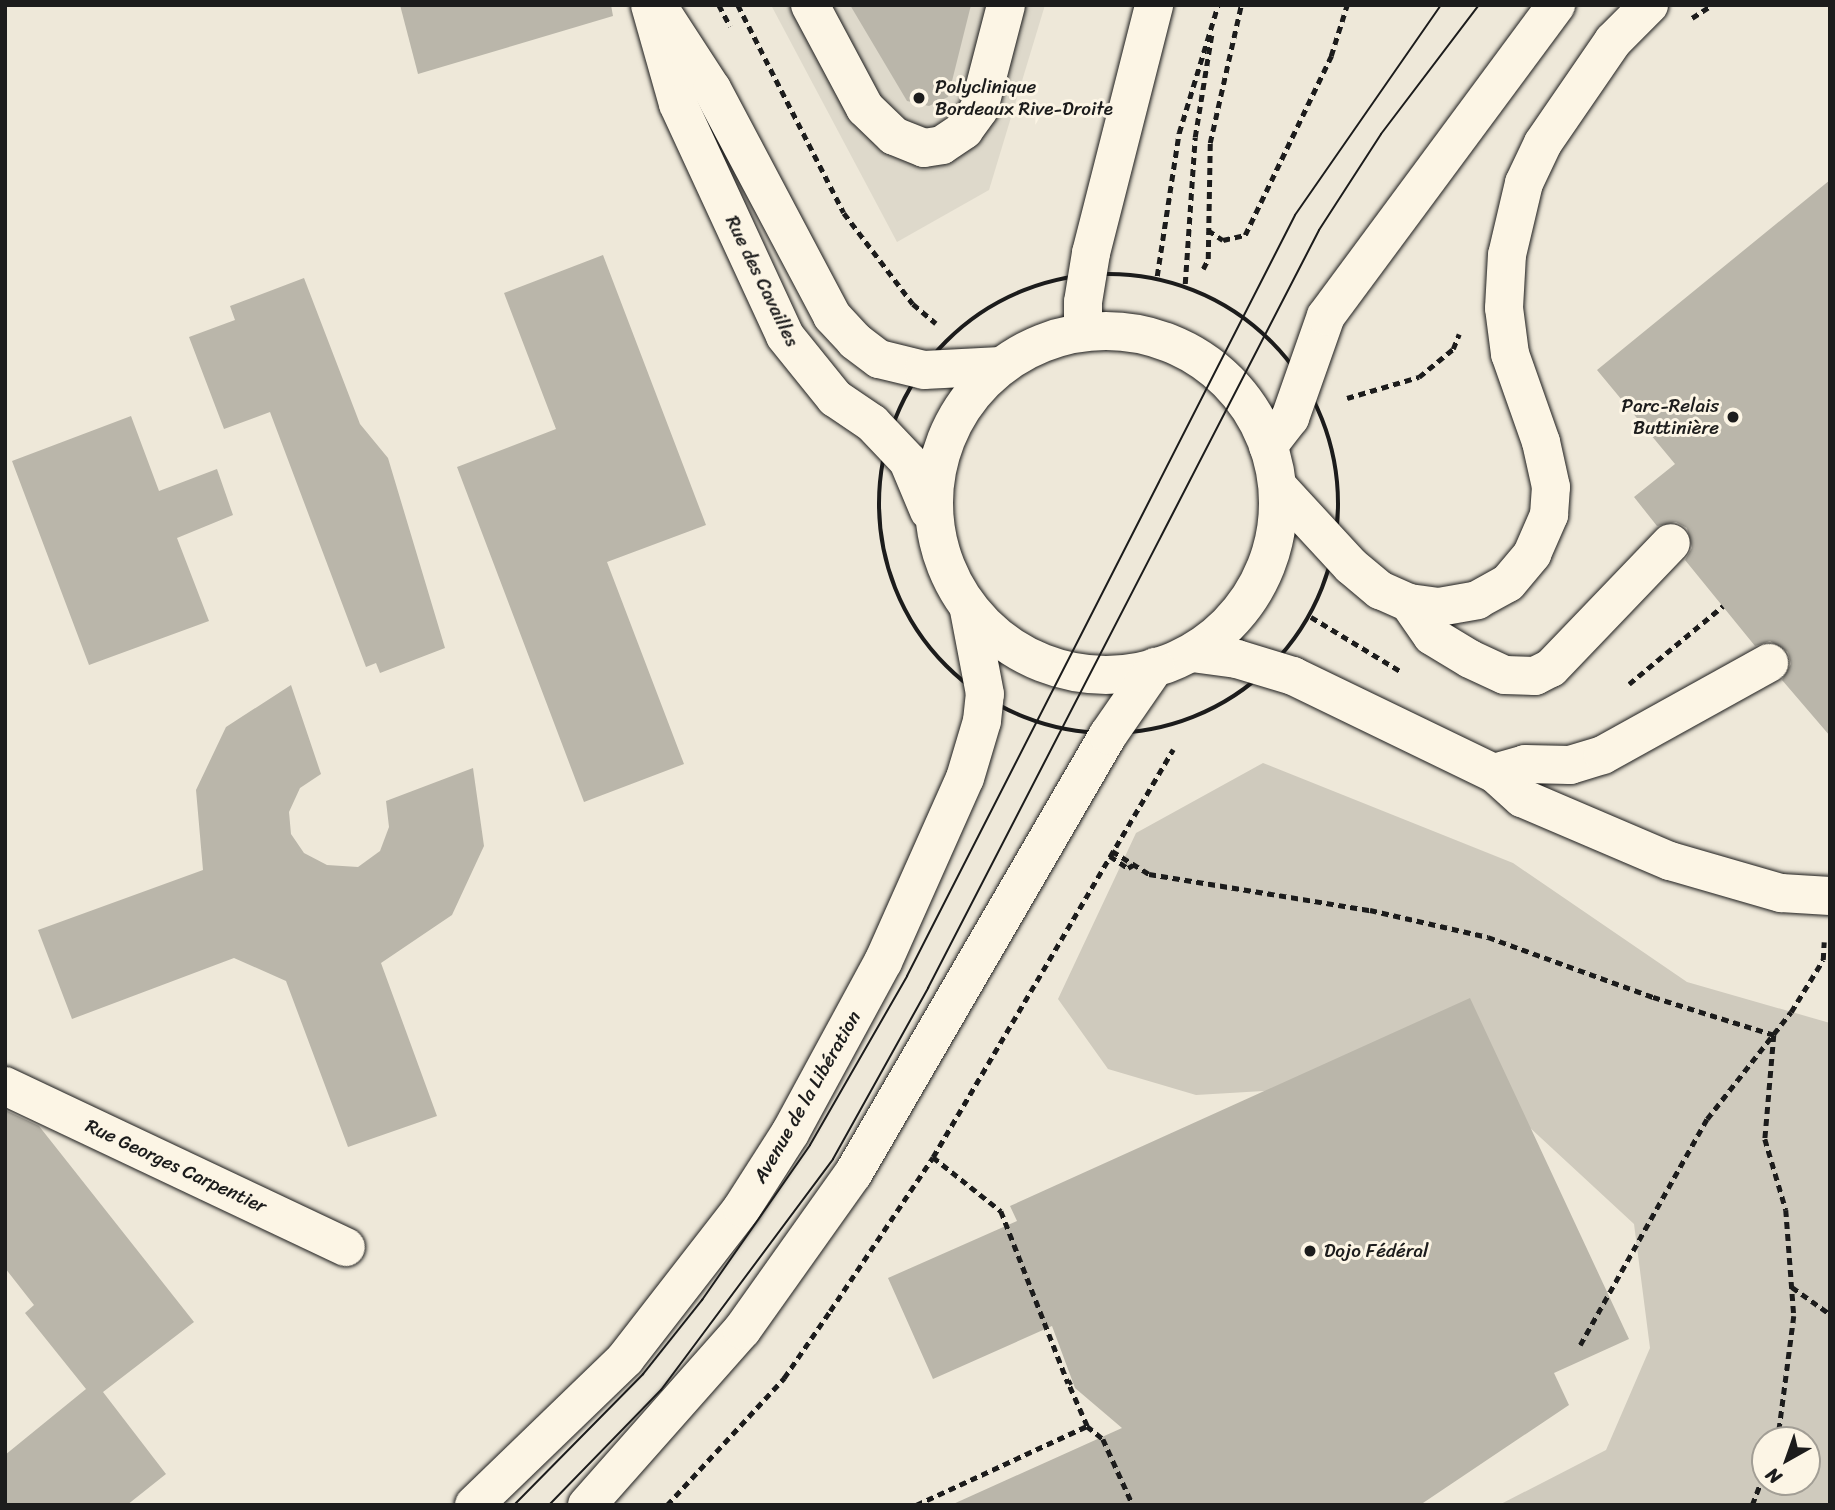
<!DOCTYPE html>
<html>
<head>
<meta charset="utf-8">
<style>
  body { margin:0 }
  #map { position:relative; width:1835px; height:1510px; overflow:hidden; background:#eee8d9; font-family:Sriracha,sans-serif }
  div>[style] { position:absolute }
  .built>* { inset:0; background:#ded9cb }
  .green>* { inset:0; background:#cfcabd }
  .building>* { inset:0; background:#bab6aa }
  .path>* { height:4.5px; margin-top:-2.25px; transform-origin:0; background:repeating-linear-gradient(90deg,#1c1c1c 0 7px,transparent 0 12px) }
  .path>.ring { margin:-2.25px; padding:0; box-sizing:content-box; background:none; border:4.5px solid #1c1c1c; border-radius:50% }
  .roads { filter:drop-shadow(0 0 2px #1c1c1c) drop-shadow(0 0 2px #1c1c1c) }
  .minor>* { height:38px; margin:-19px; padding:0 19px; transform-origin:19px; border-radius:19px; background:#fcf5e5 }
  .minor>.ring { margin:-19px; padding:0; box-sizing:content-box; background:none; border:38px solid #fcf5e5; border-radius:50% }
  .tram>* { height:2px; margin:-1px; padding:0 1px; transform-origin:1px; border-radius:1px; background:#1c1c1c }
  .dots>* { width:19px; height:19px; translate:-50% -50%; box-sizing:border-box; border:4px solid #fcf5e5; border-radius:50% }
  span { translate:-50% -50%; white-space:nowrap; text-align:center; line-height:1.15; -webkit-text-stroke:6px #fcf5e5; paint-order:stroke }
  .poi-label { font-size:19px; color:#1c1c1c }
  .left { translate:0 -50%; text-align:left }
  .right { translate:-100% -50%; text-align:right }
  .street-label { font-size:19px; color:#1c1c1c }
  .frame { position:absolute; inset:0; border:7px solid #1c1c1c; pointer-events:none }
  .north { position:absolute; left:1751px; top:1426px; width:70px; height:70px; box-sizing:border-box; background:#fcf5e5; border:2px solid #a29e95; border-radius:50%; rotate:220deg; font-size:19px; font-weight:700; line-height:28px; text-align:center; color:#1c1c1c }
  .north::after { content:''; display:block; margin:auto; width:24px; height:32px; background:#1c1c1c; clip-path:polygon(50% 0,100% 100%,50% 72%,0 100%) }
</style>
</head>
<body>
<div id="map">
  <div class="built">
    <i style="clip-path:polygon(771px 5px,1045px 5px,989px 190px,897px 242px)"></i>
  </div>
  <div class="green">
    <i style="clip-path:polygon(evenodd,1263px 763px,1513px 863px,1687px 982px,1830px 1023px,1830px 1505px,1499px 1505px,1606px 1450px,1650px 1348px,1634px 1224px,1476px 1078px,1196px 1095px,1108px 1069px,1058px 999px,1136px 833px,1263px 763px,1765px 1440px,1807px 1440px,1807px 1482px,1765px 1482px,1765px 1440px)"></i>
  </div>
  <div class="building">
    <i style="clip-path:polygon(400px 5px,611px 5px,613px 16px,418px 74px)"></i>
    <i style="clip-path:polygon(850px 5px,971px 5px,948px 97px,929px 106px,907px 101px)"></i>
    <i style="clip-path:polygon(1830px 180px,1830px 736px,1782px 680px,1791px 664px,1788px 652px,1770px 641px,1755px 646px,1685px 560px,1692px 548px,1687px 528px,1676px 522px,1657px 526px,1634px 497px,1675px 464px,1597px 370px)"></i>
    <i style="clip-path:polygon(603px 255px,706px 525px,607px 562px,684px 764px,584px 802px,457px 467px,556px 429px,504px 293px)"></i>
    <i style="clip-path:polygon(304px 278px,360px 424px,388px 458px,445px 648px,380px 673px,376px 663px,366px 667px,270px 412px,224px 429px,189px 337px,235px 320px,230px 306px)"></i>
    <i style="clip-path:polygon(131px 416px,159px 491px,217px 469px,233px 515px,177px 538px,209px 621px,89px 665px,12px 461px)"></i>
    <i style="clip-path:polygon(291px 685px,321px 774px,300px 788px,289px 812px,291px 834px,304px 853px,327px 865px,358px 867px,380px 851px,389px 827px,386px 801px,473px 768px,484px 846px,452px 915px,381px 963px,437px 1116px,348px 1147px,286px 981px,234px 958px,72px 1019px,38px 930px,203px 870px,196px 790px,226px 727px)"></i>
    <i style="clip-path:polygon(1470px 998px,1629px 1339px,1554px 1373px,1569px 1405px,1420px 1505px,951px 1505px,1122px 1428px,1075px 1388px,1052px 1326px,933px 1379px,888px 1278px,1017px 1221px,1010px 1206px)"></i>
    <i style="clip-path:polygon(5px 1110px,39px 1126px,194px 1322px,103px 1392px,166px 1474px,127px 1505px,5px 1505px,5px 1455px,86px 1389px,25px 1313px,34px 1305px,5px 1268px)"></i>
  </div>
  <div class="path">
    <i style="left:719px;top:5px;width:24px;rotate:62deg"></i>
    <i style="left:738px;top:5px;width:233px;rotate:63deg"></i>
    <i style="left:844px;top:213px;width:114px;rotate:52.8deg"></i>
    <i style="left:913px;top:304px;width:30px;rotate:40deg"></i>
    <i style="left:1692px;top:18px;width:24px;rotate:-33deg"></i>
    <i style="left:1208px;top:230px;width:18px;rotate:34deg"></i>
    <i style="left:1223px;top:240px;width:23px;rotate:-13deg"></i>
    <i style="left:1245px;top:235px;width:199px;rotate:-64.3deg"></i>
    <i style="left:1331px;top:56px;width:53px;rotate:-72.6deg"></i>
    <i style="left:1203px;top:269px;width:11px;rotate:-63deg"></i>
    <i style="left:1208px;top:259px;width:116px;rotate:-89deg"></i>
    <i style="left:1210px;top:143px;width:141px;rotate:-77.3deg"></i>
    <i class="ring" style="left:879px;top:274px;width:455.5px;height:455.5px"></i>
    <i style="left:1157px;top:276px;width:145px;rotate:-81.3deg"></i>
    <i style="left:1179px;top:133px;width:134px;rotate:-73.1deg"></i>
    <i style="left:1185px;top:284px;width:147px;rotate:-86.1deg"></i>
    <i style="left:1195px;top:137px;width:106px;rotate:-80.8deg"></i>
    <i style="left:1347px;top:398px;width:75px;rotate:-16.3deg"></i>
    <i style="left:1419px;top:377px;width:44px;rotate:-39.5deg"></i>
    <i style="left:1453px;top:349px;width:16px;rotate:-68deg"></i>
    <i style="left:1311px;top:617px;width:104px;rotate:31.2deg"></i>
    <i style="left:1629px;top:684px;width:122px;rotate:-39.7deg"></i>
    <i style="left:1112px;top:851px;width:44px;rotate:31.9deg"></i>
    <i style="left:1149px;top:874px;width:224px;rotate:9.3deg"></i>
    <i style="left:1370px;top:910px;width:121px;rotate:12.9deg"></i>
    <i style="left:1488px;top:937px;width:176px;rotate:20deg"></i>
    <i style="left:1653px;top:997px;width:127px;rotate:17.4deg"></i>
    <i style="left:1774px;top:1035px;width:104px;rotate:94.9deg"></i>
    <i style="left:1765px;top:1139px;width:74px;rotate:73.5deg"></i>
    <i style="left:1786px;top:1210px;width:106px;rotate:85.7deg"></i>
    <i style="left:1794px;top:1316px;width:125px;rotate:97.4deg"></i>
    <i style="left:1110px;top:856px;width:22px;rotate:34deg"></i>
    <i style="left:1128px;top:868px;width:6px;rotate:-31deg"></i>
    <i style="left:933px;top:1157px;width:87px;rotate:38.5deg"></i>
    <i style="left:1001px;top:1211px;width:185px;rotate:68.7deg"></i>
    <i style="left:1792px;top:1287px;width:47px;rotate:35.4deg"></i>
    <i style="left:1580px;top:1345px;width:259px;rotate:-60.7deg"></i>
    <i style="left:1707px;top:1119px;width:136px;rotate:-51.9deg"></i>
    <i style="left:1791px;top:1012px;width:61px;rotate:-58.4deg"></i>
    <i style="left:1823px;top:960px;width:18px;rotate:-87deg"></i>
    <i style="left:1087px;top:1426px;width:21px;rotate:39deg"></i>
    <i style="left:1103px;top:1439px;width:72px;rotate:65.6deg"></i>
    <i style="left:667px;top:1505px;width:173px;rotate:-47.3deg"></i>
    <i style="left:784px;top:1378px;width:81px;rotate:-55.5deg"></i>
    <i style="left:830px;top:1311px;width:185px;rotate:-56.2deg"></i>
    <i style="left:933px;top:1157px;width:473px;rotate:-59.5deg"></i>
    <i style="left:916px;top:1505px;width:188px;rotate:-24.8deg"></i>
    <i style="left:1087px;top:1426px;width:47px;rotate:-113.8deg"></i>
    <i style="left:1068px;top:1383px;width:4px;rotate:-27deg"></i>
    <i style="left:1752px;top:1505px;width:36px;rotate:-69deg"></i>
  </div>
  <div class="roads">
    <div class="minor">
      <i style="left:650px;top:5px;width:103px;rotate:74.2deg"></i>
      <i style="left:678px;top:104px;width:255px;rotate:65.2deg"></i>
      <i style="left:785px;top:336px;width:80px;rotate:51.1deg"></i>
      <i style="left:835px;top:398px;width:45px;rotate:34deg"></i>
      <i style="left:872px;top:423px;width:52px;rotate:46.5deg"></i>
      <i style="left:908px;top:461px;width:54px;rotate:67.2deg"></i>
      <i style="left:810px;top:5px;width:117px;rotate:61.9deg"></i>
      <i style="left:865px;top:108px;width:40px;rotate:44deg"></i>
      <i style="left:894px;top:136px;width:32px;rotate:22deg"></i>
      <i style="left:924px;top:148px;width:18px;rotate:-9deg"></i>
      <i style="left:942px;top:145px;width:27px;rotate:-34deg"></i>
      <i style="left:964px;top:130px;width:26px;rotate:-54deg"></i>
      <i style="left:979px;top:109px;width:107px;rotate:-75.4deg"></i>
      <i style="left:665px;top:17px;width:86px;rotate:56.9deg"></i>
      <i style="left:712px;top:89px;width:257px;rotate:62.1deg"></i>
      <i style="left:832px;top:316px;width:34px;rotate:47deg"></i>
      <i style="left:855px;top:341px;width:30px;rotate:37deg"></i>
      <i style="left:879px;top:359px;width:46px;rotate:13.7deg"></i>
      <i style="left:924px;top:370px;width:77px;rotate:-3deg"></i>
      <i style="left:1083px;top:331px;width:29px;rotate:-90deg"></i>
      <i style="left:1083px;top:302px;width:50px;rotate:-80.7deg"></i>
      <i style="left:1091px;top:253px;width:256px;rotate:-75.7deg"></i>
      <i class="ring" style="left:934px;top:331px;width:306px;height:306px"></i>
      <i style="left:1268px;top:446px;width:36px;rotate:-52deg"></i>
      <i style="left:1290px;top:418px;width:108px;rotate:-70.6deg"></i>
      <i style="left:1326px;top:316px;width:387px;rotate:-53.5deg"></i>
      <i style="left:1279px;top:488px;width:106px;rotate:47.3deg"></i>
      <i style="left:1351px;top:566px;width:38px;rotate:40deg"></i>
      <i style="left:1380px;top:590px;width:32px;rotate:24deg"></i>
      <i style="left:1409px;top:603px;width:30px;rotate:8deg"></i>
      <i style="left:1439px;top:607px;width:39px;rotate:-10deg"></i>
      <i style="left:1477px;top:600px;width:35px;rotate:-29deg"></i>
      <i style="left:1508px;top:583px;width:38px;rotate:-50deg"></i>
      <i style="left:1532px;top:554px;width:43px;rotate:-66.4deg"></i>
      <i style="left:1549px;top:515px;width:28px;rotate:-86deg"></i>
      <i style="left:1551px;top:487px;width:46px;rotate:-102.5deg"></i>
      <i style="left:1541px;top:442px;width:93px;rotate:-109.4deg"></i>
      <i style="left:1510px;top:354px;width:46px;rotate:-97.4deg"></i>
      <i style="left:1504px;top:308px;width:53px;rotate:-86.8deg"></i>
      <i style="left:1507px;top:255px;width:74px;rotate:-76.7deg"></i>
      <i style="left:1524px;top:183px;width:44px;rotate:-64.6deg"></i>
      <i style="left:1543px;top:143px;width:124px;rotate:-55.5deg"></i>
      <i style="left:1613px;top:41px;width:51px;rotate:-45deg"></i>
      <i style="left:1409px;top:603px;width:40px;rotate:55.1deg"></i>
      <i style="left:1432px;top:636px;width:44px;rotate:31.2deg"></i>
      <i style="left:1470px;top:659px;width:38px;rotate:25deg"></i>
      <i style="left:1505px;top:675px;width:30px;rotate:2deg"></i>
      <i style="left:1535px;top:676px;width:18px;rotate:-27deg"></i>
      <i style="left:1551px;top:668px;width:173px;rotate:-46.2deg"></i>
      <i style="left:1192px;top:653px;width:45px;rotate:7.6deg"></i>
      <i style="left:1237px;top:659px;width:59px;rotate:16.9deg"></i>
      <i style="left:1293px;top:676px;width:223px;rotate:25.8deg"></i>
      <i style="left:1494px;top:773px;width:38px;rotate:42deg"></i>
      <i style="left:1522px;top:798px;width:161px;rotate:23.1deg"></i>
      <i style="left:1670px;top:861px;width:116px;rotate:16.1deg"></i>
      <i style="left:1781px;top:893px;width:49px;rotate:3.5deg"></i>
      <i style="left:1494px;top:773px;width:32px;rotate:-16deg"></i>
      <i style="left:1525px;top:764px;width:45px;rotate:1.3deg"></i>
      <i style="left:1570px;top:765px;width:34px;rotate:-17deg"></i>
      <i style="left:1603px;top:755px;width:190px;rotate:-29deg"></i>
      <i style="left:5px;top:1086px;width:377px;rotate:25.3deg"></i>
      <i style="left:474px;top:1505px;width:210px;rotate:-44deg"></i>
      <i style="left:625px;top:1359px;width:191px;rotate:-52.2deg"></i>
      <i style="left:742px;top:1208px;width:89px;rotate:-57.4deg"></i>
      <i style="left:790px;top:1133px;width:195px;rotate:-61.5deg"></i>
      <i style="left:883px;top:962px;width:201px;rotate:-66deg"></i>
      <i style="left:965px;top:778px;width:59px;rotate:-73.4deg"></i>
      <i style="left:982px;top:721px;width:27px;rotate:-84deg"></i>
      <i style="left:985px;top:694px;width:86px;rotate:-100.8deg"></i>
      <i style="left:587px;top:1505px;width:234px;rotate:-48.5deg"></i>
      <i style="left:742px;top:1330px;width:191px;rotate:-54.6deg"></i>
      <i style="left:853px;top:1174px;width:508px;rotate:-59.85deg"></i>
      <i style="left:1108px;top:735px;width:83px;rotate:-55.3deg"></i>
    </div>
  </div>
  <div class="tram">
    <i style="left:514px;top:1505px;width:184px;rotate:-45.4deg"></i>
    <i style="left:643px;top:1374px;width:95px;rotate:-51.4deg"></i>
    <i style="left:702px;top:1300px;width:189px;rotate:-55.1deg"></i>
    <i style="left:810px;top:1145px;width:195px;rotate:-60.1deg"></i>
    <i style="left:907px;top:976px;width:854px;rotate:-62.98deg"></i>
    <i style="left:1295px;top:215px;width:256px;rotate:-55.2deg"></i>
    <i style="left:549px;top:1505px;width:161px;rotate:-45.8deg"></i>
    <i style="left:661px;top:1390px;width:288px;rotate:-53.3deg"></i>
    <i style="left:833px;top:1159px;width:196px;rotate:-60.9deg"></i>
    <i style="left:928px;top:988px;width:853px;rotate:-62.71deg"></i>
    <i style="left:1319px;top:230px;width:114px;rotate:-57.1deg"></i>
    <i style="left:1381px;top:134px;width:162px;rotate:-52.8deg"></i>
  </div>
  <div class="dots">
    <i style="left:919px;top:98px;background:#1c1c1c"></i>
    <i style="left:1733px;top:417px;background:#1c1c1c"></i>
    <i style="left:1310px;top:1251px;background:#1c1c1c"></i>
  </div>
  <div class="poi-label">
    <span class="left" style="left:935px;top:98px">Polyclinique<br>Bordeaux Rive-Droite</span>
    <span class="right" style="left:1719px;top:417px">Parc-Relais<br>Buttinière</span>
    <span class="left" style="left:1324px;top:1251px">Dojo Fédéral</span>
  </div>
  <div class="street-label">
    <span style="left:762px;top:281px;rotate:64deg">Rue des Cavailles</span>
    <span style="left:807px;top:1097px;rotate:-60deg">Avenue de la Libération</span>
    <span style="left:176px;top:1166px;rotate:25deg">Rue Georges Carpentier</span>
  </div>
  <div class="frame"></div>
  <div class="north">N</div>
</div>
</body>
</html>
